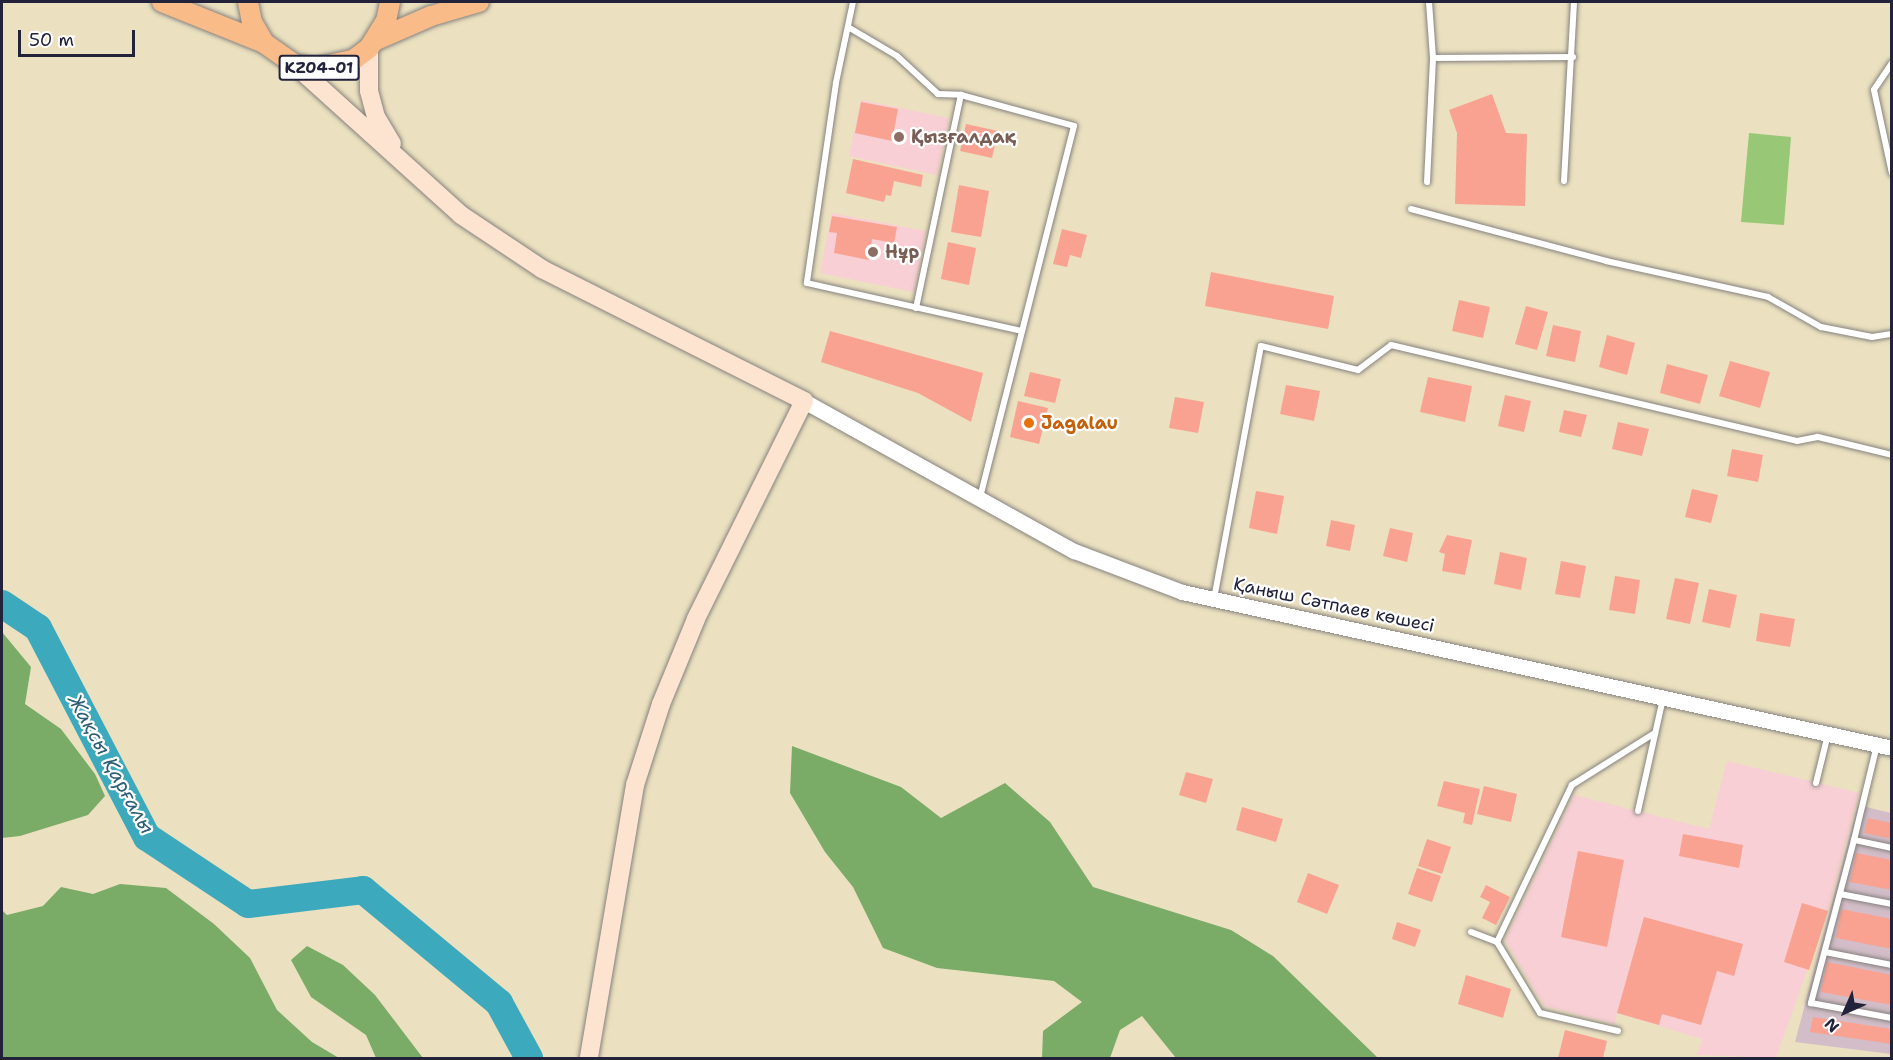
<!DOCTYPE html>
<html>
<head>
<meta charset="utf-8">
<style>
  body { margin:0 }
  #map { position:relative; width:1893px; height:1060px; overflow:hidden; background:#ebe1c0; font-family:"Shantell Sans",sans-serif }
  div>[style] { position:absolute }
  .built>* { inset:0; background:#f7cfd4 }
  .industrial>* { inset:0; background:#d2bdc8 }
  .green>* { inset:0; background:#98c776 }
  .forest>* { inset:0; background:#7aac67 }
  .river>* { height:28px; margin:-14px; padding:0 14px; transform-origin:14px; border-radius:14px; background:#3da9bc }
  .building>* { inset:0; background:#f9a291 }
  .roads { filter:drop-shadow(0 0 2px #86827e) drop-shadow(0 0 2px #86827e) }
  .service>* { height:6px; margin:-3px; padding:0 3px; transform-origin:3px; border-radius:3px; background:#fff }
  .tertiary>* { height:15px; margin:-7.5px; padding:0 7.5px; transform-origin:7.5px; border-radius:7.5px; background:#fff }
  .secondary>* { height:18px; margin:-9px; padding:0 9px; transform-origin:9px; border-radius:9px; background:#fde4d0 }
  .primary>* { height:20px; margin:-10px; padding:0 10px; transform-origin:10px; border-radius:10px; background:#f9bc89 }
  .dots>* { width:16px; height:16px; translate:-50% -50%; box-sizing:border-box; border:3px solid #fff; border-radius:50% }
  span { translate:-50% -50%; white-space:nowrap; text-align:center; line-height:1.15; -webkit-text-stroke:4.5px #fff; paint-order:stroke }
  .shield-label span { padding:2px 4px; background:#fff; border:2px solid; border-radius:4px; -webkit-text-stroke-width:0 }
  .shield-label { font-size:16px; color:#22223b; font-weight:700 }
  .education-label { font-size:18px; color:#785e54; font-weight:700 }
  .left { translate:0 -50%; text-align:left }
  .food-label { font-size:18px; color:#c56008; font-weight:700 }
  .street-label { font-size:18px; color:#22223b }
  .water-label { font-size:20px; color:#2e5f75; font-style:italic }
  .frame { position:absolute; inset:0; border:3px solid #22223b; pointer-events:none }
  .north { position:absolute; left:1815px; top:982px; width:60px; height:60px; -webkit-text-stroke:4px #fff; paint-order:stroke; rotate:225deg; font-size:16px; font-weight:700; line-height:24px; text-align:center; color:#22223b }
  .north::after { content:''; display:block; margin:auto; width:21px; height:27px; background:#22223b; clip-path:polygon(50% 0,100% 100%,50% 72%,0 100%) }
  .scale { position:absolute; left:18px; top:30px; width:117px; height:27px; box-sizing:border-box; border:3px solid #22223b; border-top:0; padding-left:8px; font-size:18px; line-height:21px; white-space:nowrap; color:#22223b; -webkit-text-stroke:4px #fff; paint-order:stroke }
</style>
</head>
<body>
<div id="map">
  <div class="built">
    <i style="clip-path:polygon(861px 100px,949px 118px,937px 175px,849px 156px)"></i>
    <i style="clip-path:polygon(832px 213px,926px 231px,914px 292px,820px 273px)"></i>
    <i style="clip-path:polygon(1727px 761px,1859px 793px,1828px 911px,1776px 1058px,1697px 1055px,1702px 1039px,1617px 1013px,1615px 1024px,1544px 1006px,1505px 940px,1574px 795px,1709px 829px)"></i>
  </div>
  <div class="industrial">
    <i style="clip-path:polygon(1858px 805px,1891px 813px,1891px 1054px,1795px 1042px)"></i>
  </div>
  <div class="green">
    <i style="clip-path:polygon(1749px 133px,1791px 137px,1784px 225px,1741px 222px)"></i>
  </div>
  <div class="forest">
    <i style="clip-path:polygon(2px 632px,31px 667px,25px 704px,61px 729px,95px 774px,105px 796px,88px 815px,20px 836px,2px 838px)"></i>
    <i style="clip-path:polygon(792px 746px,901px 787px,941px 818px,1005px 783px,1050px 822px,1093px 887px,1231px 930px,1273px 956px,1378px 1058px,1176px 1058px,1142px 1016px,1120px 1030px,1110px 1058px,1042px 1058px,1043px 1031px,1082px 1002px,1054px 981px,937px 968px,883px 948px,853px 887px,825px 852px,790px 793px)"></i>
    <i style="clip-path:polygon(120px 884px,166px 888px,214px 924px,250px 958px,277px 1010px,312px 1042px,339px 1058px,2px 1058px,2px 910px,7px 915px,43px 906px,61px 887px,93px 894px)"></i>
    <i style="clip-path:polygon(307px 946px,343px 965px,375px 995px,423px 1058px,376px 1058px,366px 1035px,311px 997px,291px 960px)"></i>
  </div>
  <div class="river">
    <i style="left:2px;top:604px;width:43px;rotate:33.7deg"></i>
    <i style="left:38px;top:628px;width:236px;rotate:62.5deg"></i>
    <i style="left:147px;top:837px;width:121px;rotate:33.6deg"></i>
    <i style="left:248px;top:904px;width:116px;rotate:-6.9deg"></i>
    <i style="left:363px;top:890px;width:177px;rotate:39.7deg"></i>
    <i style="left:499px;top:1003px;width:63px;rotate:61.4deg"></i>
  </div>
  <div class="building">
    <i style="clip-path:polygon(1492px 94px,1506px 133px,1527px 134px,1525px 206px,1455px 204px,1457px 133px,1449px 110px)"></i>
    <i style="clip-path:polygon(861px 102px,898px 109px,892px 141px,855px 133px)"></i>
    <i style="clip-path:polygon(966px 124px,998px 131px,992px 158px,960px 151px)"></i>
    <i style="clip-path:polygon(853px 159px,923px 175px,921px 187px,894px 181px,891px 196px,886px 195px,884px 202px,846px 193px)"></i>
    <i style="clip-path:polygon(959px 185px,989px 191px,981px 237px,951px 232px)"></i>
    <i style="clip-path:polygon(832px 216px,897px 227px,894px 243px,872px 239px,869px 260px,834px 253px,837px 233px,829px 232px)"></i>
    <i style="clip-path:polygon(1062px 229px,1087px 235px,1081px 258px,1070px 255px,1067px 267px,1053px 264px)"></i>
    <i style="clip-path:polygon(948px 242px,976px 248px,969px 285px,941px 279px)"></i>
    <i style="clip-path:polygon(1211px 272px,1334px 296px,1328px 329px,1205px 306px)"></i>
    <i style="clip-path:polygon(1459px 300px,1490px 307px,1483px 338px,1452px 331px)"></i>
    <i style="clip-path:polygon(1526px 306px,1548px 312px,1537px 350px,1515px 344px)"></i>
    <i style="clip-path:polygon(1553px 325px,1581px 331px,1575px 362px,1546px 356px)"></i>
    <i style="clip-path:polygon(830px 331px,983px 373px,971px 422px,918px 393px,821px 362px)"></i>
    <i style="clip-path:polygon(1607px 335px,1635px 343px,1627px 375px,1599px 367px)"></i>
    <i style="clip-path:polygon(1730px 361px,1770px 372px,1760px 408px,1719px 396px)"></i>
    <i style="clip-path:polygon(1667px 364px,1708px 375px,1700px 404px,1660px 393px)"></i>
    <i style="clip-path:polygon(1030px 372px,1061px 379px,1055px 403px,1024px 396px)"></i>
    <i style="clip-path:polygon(1428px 377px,1472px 386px,1465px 422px,1420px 412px)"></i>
    <i style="clip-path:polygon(1286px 385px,1320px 391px,1314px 421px,1280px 414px)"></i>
    <i style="clip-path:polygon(1505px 395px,1531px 401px,1524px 432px,1498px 426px)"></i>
    <i style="clip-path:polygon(1175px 397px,1204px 402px,1198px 433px,1169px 428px)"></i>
    <i style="clip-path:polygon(1018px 401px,1048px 408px,1039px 444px,1010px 437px)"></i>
    <i style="clip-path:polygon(1564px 410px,1587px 415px,1581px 437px,1559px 432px)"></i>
    <i style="clip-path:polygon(1618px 422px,1649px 429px,1642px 456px,1612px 449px)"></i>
    <i style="clip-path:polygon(1732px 449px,1763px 455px,1758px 482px,1727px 476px)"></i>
    <i style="clip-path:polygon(1692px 489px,1718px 495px,1711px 523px,1685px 517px)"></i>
    <i style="clip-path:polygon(1256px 491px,1284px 496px,1277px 534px,1249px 528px)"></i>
    <i style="clip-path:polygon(1331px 520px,1355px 525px,1350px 551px,1326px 546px)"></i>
    <i style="clip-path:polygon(1390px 528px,1413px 533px,1407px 562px,1383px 556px)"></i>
    <i style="clip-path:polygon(1447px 535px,1472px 540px,1465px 575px,1442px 571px,1445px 554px,1439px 552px)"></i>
    <i style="clip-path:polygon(1500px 552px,1527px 558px,1521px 590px,1494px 584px)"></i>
    <i style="clip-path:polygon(1561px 561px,1586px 566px,1580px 598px,1555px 594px)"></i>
    <i style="clip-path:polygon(1615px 576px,1640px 580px,1635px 614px,1609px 610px)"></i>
    <i style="clip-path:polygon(1675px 578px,1699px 583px,1690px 624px,1666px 619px)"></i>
    <i style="clip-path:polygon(1709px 589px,1737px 595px,1730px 628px,1702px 622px)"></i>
    <i style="clip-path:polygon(1760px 613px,1795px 619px,1790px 647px,1756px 641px)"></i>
    <i style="clip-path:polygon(1186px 772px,1213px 779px,1206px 803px,1179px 795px)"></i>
    <i style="clip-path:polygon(1444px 781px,1480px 789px,1472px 825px,1463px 823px,1465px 813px,1437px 806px)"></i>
    <i style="clip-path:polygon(1484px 786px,1517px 794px,1511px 822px,1477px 814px)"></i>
    <i style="clip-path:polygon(1242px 807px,1283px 819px,1276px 842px,1236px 830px)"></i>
    <i style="clip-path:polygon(1868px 818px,1892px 823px,1892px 839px,1864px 833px)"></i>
    <i style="clip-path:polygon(1683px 834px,1743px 845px,1739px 868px,1679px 856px)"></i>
    <i style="clip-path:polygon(1427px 839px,1451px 847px,1442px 874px,1418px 866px)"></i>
    <i style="clip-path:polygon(1578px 851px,1624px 860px,1607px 947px,1561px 937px)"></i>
    <i style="clip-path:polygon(1856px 853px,1892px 860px,1892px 890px,1850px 882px)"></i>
    <i style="clip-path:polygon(1417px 868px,1441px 876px,1432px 902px,1408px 894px)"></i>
    <i style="clip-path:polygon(1308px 873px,1339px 885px,1327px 914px,1297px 902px)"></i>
    <i style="clip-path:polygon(1486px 885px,1510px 897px,1496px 925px,1482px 918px,1490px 902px,1480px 897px)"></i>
    <i style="clip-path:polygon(1802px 903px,1828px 911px,1809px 970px,1784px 962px)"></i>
    <i style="clip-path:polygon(1841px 909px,1892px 919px,1892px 949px,1836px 938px)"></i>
    <i style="clip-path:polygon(1644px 917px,1743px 944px,1734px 976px,1717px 971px,1701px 1025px,1662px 1014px,1659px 1025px,1617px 1013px)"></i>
    <i style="clip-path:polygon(1397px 922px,1421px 930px,1415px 947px,1392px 939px)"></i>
    <i style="clip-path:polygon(1827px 962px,1892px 975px,1892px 1005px,1821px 992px)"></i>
    <i style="clip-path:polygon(1466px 975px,1511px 989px,1503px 1018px,1458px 1004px)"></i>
    <i style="clip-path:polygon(1813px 1017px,1892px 1029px,1892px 1044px,1810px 1032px)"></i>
    <i style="clip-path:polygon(1565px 1030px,1607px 1041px,1603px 1058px,1558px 1058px)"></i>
  </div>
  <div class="roads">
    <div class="service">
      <i style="left:853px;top:2px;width:83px;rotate:101.9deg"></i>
      <i style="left:836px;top:83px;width:202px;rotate:98.3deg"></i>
      <i style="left:807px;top:283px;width:220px;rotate:12.6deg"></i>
      <i style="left:1429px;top:2px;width:56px;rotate:85.9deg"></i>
      <i style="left:848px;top:27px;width:57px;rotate:30.6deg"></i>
      <i style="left:897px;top:56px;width:56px;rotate:42.8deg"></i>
      <i style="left:938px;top:94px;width:23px;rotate:2deg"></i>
      <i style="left:961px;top:95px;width:117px;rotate:15.3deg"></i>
      <i style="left:1074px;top:126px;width:384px;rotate:104.2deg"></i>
      <i style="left:1892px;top:63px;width:32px;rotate:124deg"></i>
      <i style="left:1874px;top:90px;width:85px;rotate:77.8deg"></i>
      <i style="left:1564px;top:181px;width:179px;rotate:-86.8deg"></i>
      <i style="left:1427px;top:182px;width:124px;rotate:-87.2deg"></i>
      <i style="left:1433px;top:58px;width:140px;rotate:-0.4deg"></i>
      <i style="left:1411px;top:209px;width:202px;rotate:14.9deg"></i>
      <i style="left:1606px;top:261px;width:166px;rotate:12.5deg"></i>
      <i style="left:1768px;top:297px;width:61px;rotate:29.5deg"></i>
      <i style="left:1821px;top:327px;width:52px;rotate:11.1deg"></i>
      <i style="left:1872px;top:337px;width:20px;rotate:-9deg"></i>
      <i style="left:916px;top:308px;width:218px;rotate:-78.1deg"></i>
      <i style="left:1214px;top:599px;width:257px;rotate:-79.5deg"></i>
      <i style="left:1261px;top:346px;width:100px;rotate:13.9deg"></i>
      <i style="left:1358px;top:370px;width:41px;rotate:-37.1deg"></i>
      <i style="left:1391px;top:345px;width:417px;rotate:13.3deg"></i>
      <i style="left:1797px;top:441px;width:21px;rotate:-11deg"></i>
      <i style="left:1818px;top:437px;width:76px;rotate:13.7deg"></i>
      <i style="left:1816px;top:783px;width:50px;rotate:-76.2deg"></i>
      <i style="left:1638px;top:811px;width:116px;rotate:-77.5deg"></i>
      <i style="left:1854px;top:840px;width:98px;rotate:-76.4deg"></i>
      <i style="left:1892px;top:848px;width:39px;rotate:-168deg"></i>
      <i style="left:1854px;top:840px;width:169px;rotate:104.8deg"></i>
      <i style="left:1811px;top:1003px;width:82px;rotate:10.5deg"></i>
      <i style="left:1840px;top:894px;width:53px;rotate:10.9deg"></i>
      <i style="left:1471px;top:932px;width:28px;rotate:21deg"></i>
      <i style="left:1825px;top:952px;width:68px;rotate:11deg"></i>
      <i style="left:1618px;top:1031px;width:80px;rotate:-167deg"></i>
      <i style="left:1540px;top:1013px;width:83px;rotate:-121.2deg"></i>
      <i style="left:1497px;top:942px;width:174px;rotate:-64.5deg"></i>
      <i style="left:1572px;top:785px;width:98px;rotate:-32.1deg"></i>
    </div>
    <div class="tertiary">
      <i style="left:804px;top:401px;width:309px;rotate:29.1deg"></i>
      <i style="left:1074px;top:551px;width:116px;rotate:20.8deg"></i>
      <i style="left:1182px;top:592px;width:727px;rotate:12.39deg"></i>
    </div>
    <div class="secondary">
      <i style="left:369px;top:48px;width:43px;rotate:90deg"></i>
      <i style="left:369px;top:91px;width:27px;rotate:75deg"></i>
      <i style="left:376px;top:117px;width:31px;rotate:59deg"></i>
      <i style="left:294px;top:64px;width:225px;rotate:42.1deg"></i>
      <i style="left:461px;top:215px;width:97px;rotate:33.7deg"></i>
      <i style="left:542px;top:269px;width:293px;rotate:26.7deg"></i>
      <i style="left:804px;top:401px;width:243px;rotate:116.4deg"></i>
      <i style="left:696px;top:619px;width:92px;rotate:112.4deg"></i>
      <i style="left:661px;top:704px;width:85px;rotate:107.8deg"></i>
      <i style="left:635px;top:785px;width:277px;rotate:99.6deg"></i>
    </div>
    <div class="primary">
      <i style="left:162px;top:2px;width:110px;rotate:21.9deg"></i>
      <i style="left:248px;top:2px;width:20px;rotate:79deg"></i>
      <i style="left:252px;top:22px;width:24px;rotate:60deg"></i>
      <i style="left:264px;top:43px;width:37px;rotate:35deg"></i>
      <i style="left:294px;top:64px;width:20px;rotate:11deg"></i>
      <i style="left:314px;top:68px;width:40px;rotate:-12deg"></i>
      <i style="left:353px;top:60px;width:20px;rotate:-37deg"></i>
      <i style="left:369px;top:48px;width:32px;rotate:-58deg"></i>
      <i style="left:386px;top:21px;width:19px;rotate:-78deg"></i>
      <i style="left:376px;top:40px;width:60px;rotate:-23.6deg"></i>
      <i style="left:431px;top:16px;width:50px;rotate:-16.3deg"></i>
    </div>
  </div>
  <div class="dots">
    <i style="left:899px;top:137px;background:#8d6e63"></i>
    <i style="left:873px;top:252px;background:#8d6e63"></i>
    <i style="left:1029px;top:423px;background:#e8710a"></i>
  </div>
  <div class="shield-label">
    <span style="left:319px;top:68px">KZ04-01</span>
  </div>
  <div class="education-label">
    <span class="left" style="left:911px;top:137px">Қызғалдақ</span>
    <span class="left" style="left:885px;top:252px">Нұр</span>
  </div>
  <div class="food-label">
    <span class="left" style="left:1041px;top:423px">Jagalau</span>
  </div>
  <div class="street-label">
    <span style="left:1334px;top:605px;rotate:12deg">Қаныш Сәтпаев көшесі</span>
  </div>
  <div class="water-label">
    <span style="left:111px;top:764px;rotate:61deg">Жақсы Қарғалы</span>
  </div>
  <div class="frame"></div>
  <div class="north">N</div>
  <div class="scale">50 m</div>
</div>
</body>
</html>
